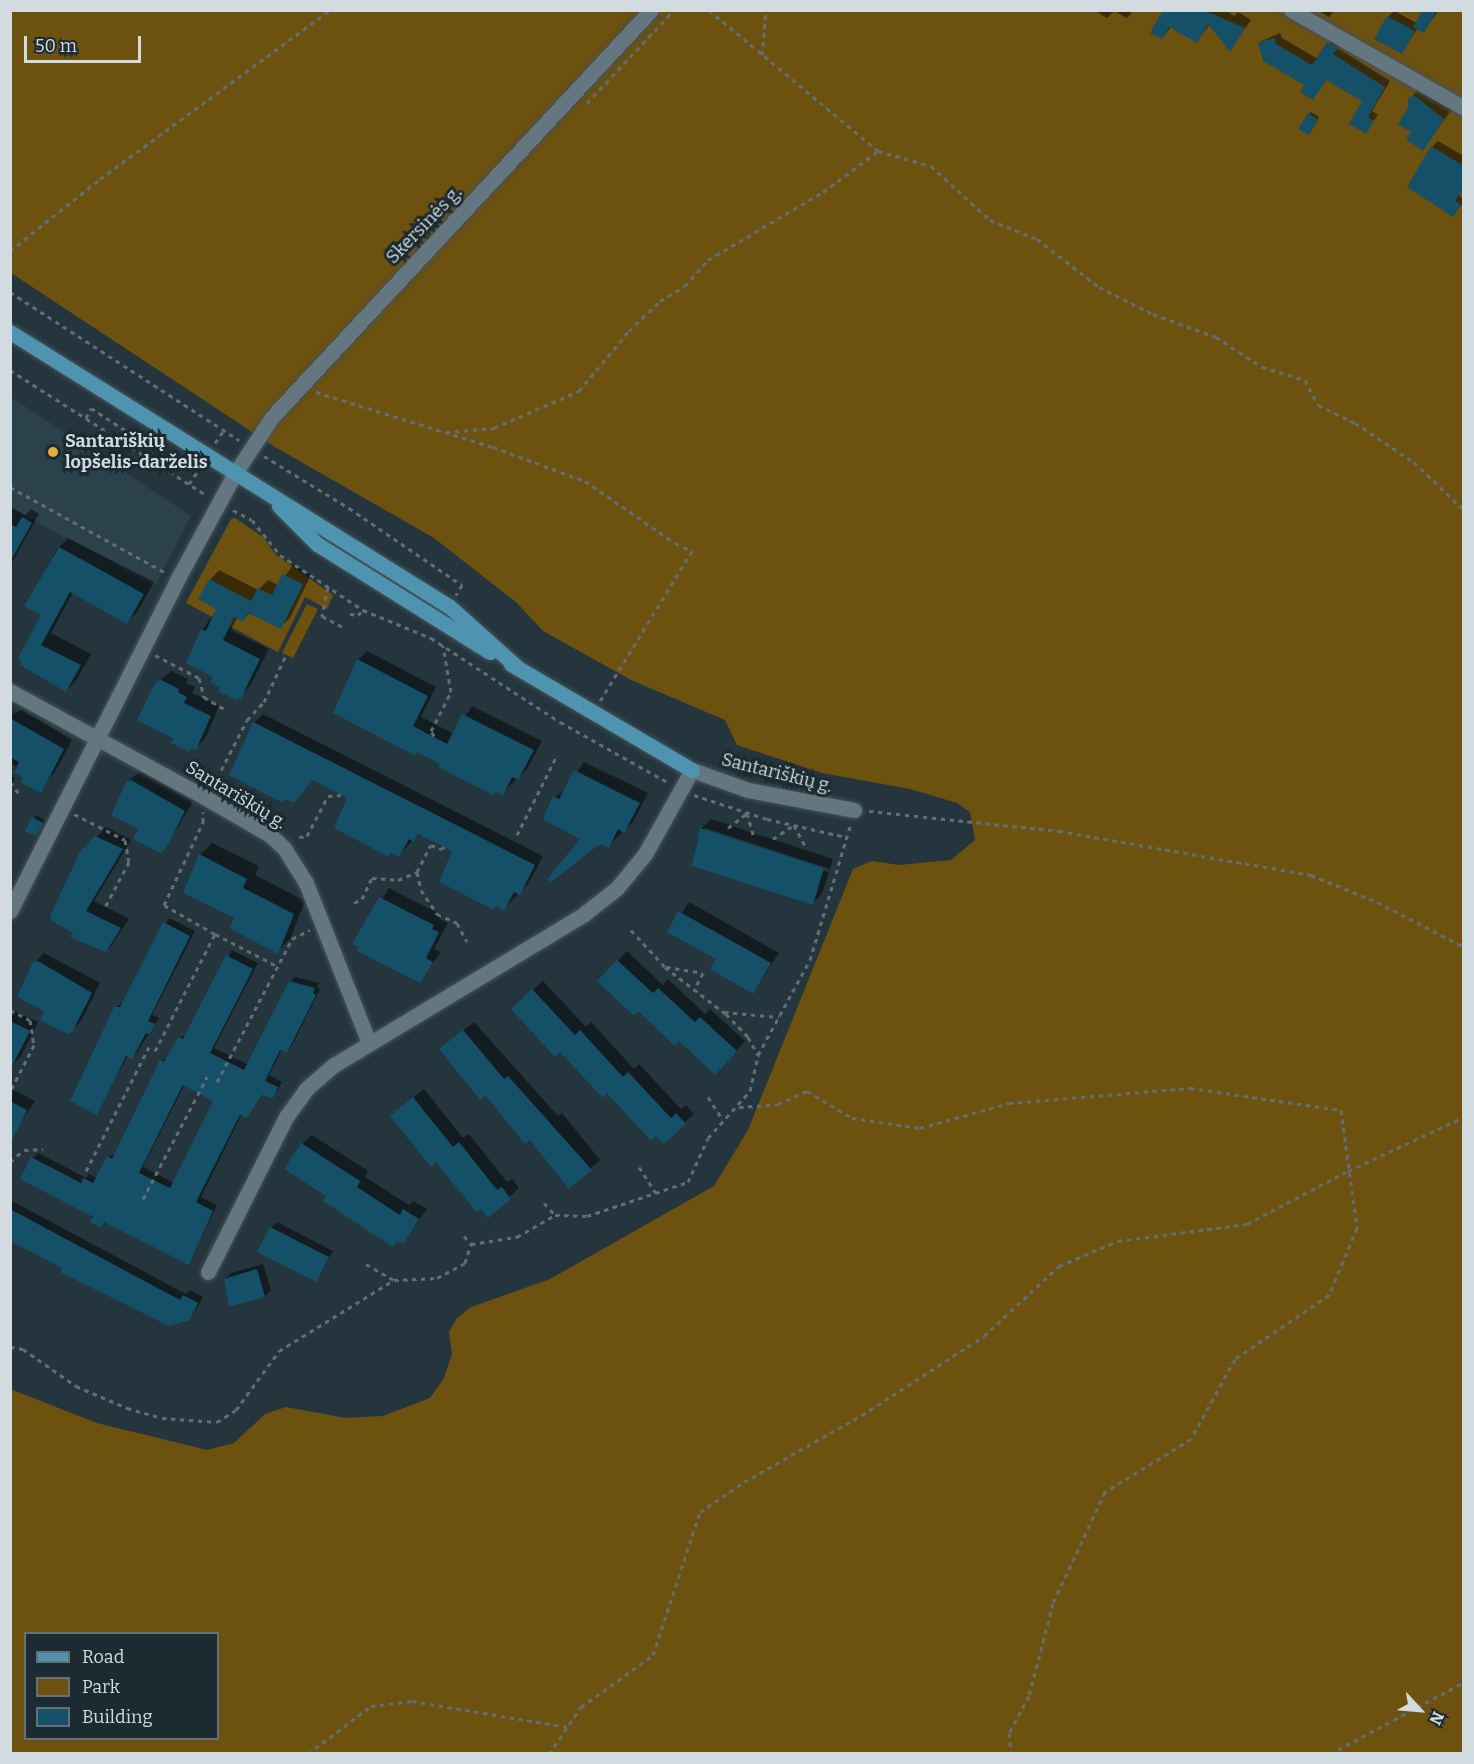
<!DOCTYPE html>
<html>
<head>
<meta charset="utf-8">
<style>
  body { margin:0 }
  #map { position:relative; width:1474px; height:1764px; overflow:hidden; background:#25353d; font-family:Bitter,serif }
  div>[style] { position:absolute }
  .built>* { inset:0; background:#2b414c }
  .green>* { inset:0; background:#6d510f }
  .shadow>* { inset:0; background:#0007 }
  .building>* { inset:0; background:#145067 }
  .path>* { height:3px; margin-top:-1.5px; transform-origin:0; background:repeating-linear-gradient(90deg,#616e75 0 4.5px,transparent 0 9px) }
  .roads { filter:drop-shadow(0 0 2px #445258) drop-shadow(0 0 2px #445258) }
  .minor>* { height:15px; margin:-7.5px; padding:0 7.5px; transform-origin:7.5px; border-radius:7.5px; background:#64767f }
  .major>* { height:15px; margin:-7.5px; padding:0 7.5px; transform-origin:7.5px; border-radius:7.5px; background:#4e94b1 }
  .dots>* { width:16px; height:16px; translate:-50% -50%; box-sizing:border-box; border:3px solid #1c2b32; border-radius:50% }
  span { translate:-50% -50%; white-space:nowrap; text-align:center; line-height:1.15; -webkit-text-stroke:6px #1c2b32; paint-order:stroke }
  .street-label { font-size:18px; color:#d2dbe0 }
  .poi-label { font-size:18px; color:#d2dbe0; font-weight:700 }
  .left { translate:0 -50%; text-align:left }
  .frame { position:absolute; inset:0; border:12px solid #d2dbe0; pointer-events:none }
  .legend { position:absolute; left:24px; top:1632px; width:195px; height:108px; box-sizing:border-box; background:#1c2b32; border:2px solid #657178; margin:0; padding:8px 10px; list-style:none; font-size:18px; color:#d2dbe0 }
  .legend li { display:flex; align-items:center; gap:12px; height:30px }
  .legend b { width:30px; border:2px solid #657178 }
  .north { position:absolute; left:1390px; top:1680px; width:60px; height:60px; -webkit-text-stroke:4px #1c2b32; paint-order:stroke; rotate:116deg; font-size:16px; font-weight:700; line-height:24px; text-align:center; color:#d2dbe0 }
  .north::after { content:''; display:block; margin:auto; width:21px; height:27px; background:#d2dbe0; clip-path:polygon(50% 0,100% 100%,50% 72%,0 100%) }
  .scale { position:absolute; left:24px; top:36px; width:117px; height:27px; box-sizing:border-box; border:3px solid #d2dbe0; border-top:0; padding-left:8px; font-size:18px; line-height:21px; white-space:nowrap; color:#d2dbe0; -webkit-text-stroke:4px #1c2b32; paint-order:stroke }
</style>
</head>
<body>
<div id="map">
  <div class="built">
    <i style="clip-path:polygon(11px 397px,191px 516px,155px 586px,11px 508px)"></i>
  </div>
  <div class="green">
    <i style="clip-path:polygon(evenodd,11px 11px,1463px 11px,1463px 1753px,11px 1753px,10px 1389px,97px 1423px,207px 1450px,234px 1443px,265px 1414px,286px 1407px,346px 1418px,383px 1416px,430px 1398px,444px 1378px,452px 1354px,449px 1332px,457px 1318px,471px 1307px,550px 1279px,714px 1186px,748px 1130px,853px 869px,872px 861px,899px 865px,951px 860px,975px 840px,970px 812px,957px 803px,910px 789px,822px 773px,737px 745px,725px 720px,631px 680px,543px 631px,517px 603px,434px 538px,275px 447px,11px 273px,11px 11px,26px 1634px,218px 1634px,218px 1738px,26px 1738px,26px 1634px)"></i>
    <i style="clip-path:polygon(235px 518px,263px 537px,275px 554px,333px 595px,327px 609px,305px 597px,278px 652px,186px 603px,231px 519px)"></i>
    <i style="clip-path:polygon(307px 604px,318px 609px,293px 658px,282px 653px)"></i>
  </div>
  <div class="shadow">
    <i style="clip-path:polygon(1094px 10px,1134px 10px,1127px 18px,1114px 11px,1107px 18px)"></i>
    <i style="clip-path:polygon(1165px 10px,1225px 10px,1234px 16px,1238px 12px,1251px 20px,1230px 50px,1210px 24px,1197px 41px,1171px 27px,1162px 38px)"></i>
    <i style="clip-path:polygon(1317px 10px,1335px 10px,1329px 17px)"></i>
    <i style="clip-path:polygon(1424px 10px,1439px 10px,1424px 31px,1418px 28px,1402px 52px,1388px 17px,1394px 11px,1417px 23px)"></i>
    <i style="clip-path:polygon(1280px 33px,1282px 38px,1318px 59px,1334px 37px,1342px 42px,1338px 48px,1390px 81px,1372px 111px,1378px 115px,1365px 132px,1364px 101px,1327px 79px,1313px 98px,1306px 84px,1259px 42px)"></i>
    <i style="clip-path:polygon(1419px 89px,1452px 109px,1423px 149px,1413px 131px,1410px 108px,1410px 98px)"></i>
    <i style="clip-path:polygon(1311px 112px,1319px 117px,1311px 131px,1309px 114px)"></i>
    <i style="clip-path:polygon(1438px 141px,1464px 156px,1460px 195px,1464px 202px,1453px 215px,1432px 147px)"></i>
    <i style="clip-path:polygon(10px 507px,25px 515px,31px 509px,39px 514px,10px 566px)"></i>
    <i style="clip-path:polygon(68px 538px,154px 582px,138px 611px,127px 622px,73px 592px,51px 633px,91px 654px,77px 679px,66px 691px,24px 660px,43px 615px,26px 605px,57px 549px)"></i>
    <i style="clip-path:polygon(293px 565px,311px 575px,290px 618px,280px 627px,251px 612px,243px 620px,237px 618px,231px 630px,269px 649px,250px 686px,240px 696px,222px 686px,215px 676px,188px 662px,202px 630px,218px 608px,210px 580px,219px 570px,258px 590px,268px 580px,278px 585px)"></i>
    <i style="clip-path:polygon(367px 651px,436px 687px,421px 717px,454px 734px,472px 706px,542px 741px,527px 769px,502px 793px,418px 751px,415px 754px,358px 660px)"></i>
    <i style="clip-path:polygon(171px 671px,188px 679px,186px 683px,195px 687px,192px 693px,219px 706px,205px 739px,195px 748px,158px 682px)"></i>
    <i style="clip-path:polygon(22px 710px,72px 740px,55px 772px,46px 781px,10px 763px,10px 715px)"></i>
    <i style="clip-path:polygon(263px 714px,543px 856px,528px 884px,504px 909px,454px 851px,420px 833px,398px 856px,349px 798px,254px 723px)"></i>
    <i style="clip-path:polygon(584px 762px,648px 793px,633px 822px,608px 846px,582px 838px,555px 797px,566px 789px)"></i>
    <i style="clip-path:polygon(141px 771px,193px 802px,169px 841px,112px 812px,127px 782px)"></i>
    <i style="clip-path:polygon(10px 776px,15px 778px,10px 789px)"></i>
    <i style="clip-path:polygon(36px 815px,45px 820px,36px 835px,27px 830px)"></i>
    <i style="clip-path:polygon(711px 819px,833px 859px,830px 869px,705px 828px,705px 831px,829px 872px,822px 894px,812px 904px,695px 848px,701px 829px)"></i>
    <i style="clip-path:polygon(106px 827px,131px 840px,94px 901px,129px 919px,109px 949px,72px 937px,82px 853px)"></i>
    <i style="clip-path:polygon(212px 843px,259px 866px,255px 875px,305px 901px,290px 939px,277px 952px,236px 918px,200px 855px)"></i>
    <i style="clip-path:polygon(389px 888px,442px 915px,440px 919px,448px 923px,434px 949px,441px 952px,419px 981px,354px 943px)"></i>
    <i style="clip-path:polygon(689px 902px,779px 953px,753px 992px,718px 958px,669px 931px)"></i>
    <i style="clip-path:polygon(169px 918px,195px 931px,152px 1015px,159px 1018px,137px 1052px,132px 1058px,128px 1055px,96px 1113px,115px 1008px,124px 1002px)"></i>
    <i style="clip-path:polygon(evenodd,232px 950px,258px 963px,214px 1048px,249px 1065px,290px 982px,295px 977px,319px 983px,317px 988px,320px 989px,292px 1046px,287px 1052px,282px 1049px,269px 1075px,282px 1082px,277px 1091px,272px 1096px,263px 1094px,247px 1117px,242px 1114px,201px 1197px,217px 1205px,189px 1264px,106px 1221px,101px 1226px,33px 1158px,38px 1153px,86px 1178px,89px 1174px,97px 1178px,108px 1157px,116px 1154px,161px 1061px,169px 1057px,179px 1038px,187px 1034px,232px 950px,185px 1084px,215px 1100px,174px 1183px,143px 1167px,185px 1084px)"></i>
    <i style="clip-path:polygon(627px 951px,663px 985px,668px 979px,705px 1014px,710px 1009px,745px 1041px,715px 1073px,679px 1039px,599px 981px)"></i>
    <i style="clip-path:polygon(44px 953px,100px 983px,81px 1021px,71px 1031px,46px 1011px,34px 963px)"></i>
    <i style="clip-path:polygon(543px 981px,586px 1027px,591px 1022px,634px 1069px,639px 1064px,681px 1109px,686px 1105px,694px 1114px,664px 1142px,522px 1000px)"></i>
    <i style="clip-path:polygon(10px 1009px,38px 1022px,21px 1056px,12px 1065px)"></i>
    <i style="clip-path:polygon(474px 1022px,558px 1116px,562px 1113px,600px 1160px,570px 1187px,451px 1040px)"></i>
    <i style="clip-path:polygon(10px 1088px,35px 1101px,13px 1133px,10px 1132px)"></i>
    <i style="clip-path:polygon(424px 1089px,463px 1138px,469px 1134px,507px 1182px,512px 1179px,519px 1188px,488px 1216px,401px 1107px)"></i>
    <i style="clip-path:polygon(312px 1135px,368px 1171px,365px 1177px,409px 1205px,414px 1201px,427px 1209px,403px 1242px,328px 1195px,302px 1144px)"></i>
    <i style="clip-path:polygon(10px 1200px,186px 1294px,190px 1290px,203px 1297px,195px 1312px,189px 1319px,64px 1267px,10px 1240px)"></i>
    <i style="clip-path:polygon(277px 1222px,333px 1251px,316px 1280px,271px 1228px)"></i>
    <i style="clip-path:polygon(263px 1264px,271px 1290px,265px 1296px,225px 1279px,231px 1273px)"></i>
  </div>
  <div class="building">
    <i style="clip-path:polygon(1163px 10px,1203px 10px,1245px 28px,1230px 52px,1208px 24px,1197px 43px,1169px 27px,1162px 39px,1150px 33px)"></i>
    <i style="clip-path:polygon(1423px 10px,1437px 10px,1424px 33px,1413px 27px)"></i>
    <i style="clip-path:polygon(1387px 16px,1415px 31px,1402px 54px,1374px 39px)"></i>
    <i style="clip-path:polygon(1275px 38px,1276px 44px,1312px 65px,1327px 42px,1338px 48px,1333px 54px,1385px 87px,1368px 117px,1374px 121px,1366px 134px,1349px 124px,1362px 101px,1326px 80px,1313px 100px,1300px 92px,1304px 85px,1263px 61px,1258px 42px)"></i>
    <i style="clip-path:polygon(1414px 95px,1444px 119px,1423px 151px,1406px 139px,1411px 132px,1398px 124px,1408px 108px,1408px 98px)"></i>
    <i style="clip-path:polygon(1308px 113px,1318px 120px,1309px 135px,1298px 129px)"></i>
    <i style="clip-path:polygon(1431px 146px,1464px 166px,1464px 188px,1455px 201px,1461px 204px,1453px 217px,1407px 187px)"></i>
    <i style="clip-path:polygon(22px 517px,32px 523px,10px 562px,10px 524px,16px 527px)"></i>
    <i style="clip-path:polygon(59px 547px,144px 594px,127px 624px,70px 592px,41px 645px,81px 665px,66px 692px,20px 665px,22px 661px,18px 658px,41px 615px,24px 606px)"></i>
    <i style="clip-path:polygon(282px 574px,303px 584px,281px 629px,248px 613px,243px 622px,234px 617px,223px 640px,260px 659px,241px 698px,236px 700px,218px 691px,220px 687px,210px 682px,213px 677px,186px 663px,201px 629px,206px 631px,216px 609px,198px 599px,209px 579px,251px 601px,258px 588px,272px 595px)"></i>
    <i style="clip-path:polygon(357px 659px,428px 696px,413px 726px,447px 744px,462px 714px,534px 750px,518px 780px,512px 777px,503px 795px,495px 791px,493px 795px,438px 767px,440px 764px,417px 752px,416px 756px,333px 713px)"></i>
    <i style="clip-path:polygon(161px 680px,179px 689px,178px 692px,187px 697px,184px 703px,211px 716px,196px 750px,191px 748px,189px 752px,171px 743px,174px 739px,137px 720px,156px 681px)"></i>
    <i style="clip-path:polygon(10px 718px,64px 749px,41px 793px,20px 782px,23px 777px,14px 773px,19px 762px,10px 757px)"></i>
    <i style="clip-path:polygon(253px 722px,535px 865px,520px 895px,514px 892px,504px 911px,496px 906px,494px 910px,439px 882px,452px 851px,418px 834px,414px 842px,409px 839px,399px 857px,390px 853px,389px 857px,334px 828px,347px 798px,313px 780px,294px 803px,285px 799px,283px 803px,229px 775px)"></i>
    <i style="clip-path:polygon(574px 770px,640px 803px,624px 833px,618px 829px,609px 848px,601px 844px,596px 847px,551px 882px,547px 879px,580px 839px,544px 820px,544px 816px,553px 796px,559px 799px)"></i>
    <i style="clip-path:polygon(131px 780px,185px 811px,165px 850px,160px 853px,133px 839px,138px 829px,111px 815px,126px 782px)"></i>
    <i style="clip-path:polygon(32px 817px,43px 823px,36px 836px,25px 831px)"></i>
    <i style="clip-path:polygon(700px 828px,824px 868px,813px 905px,692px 866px)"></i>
    <i style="clip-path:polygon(95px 836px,123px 849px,86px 911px,121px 928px,106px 952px,70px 937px,73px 933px,52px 921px,50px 916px,80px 852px)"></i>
    <i style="clip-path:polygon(199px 854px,247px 879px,243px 888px,294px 914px,278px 954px,229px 928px,234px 918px,183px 893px)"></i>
    <i style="clip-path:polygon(379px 897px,434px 925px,432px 929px,439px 932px,426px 958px,433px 962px,420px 983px,357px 951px,359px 947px,352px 944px)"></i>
    <i style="clip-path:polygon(678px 911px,771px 963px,753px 994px,710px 969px,716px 959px,667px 932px)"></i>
    <i style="clip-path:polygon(163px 922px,190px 936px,148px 1021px,155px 1024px,149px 1035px,146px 1033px,132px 1059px,126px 1056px,97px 1115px,70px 1101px,114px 1007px,120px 1007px)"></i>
    <i style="clip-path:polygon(evenodd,226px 955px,253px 969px,210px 1053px,244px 1070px,289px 981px,315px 988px,313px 993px,316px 995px,287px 1053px,280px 1050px,265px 1081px,278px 1087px,273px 1098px,262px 1095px,247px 1118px,240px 1115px,196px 1202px,213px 1211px,189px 1265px,104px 1222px,101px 1228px,90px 1222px,93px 1217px,20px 1179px,31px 1157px,81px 1183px,83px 1178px,93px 1183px,107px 1156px,112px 1159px,160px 1060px,164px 1062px,178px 1037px,183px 1039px,226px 955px,183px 1085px,213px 1101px,170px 1188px,139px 1173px,183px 1085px)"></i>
    <i style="clip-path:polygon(617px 960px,653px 993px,658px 988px,695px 1022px,700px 1017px,737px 1051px,715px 1075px,679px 1041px,675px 1046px,638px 1011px,634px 1016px,597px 981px)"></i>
    <i style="clip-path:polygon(38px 961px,92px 993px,72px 1032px,67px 1034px,40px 1020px,44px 1011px,17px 997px,33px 962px)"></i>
    <i style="clip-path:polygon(532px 989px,575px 1035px,580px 1030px,623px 1077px,628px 1072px,671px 1118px,676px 1113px,686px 1124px,664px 1144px,656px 1136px,651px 1141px,607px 1093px,603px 1098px,560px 1052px,555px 1057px,511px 1009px)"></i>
    <i style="clip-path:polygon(10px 1021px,30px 1031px,10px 1070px)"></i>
    <i style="clip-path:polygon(463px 1030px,504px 1079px,508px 1076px,592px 1170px,569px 1189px,530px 1140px,525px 1144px,485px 1095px,480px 1100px,439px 1049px)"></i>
    <i style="clip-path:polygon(413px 1097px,453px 1147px,459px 1142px,497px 1190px,502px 1187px,511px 1199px,488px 1218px,481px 1209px,476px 1212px,436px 1162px,431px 1167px,390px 1116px)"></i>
    <i style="clip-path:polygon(10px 1101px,27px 1110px,10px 1144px)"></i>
    <i style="clip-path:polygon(301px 1143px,360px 1181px,357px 1187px,400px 1215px,403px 1209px,419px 1219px,403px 1244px,398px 1241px,393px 1247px,323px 1201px,326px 1196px,284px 1169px)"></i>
    <i style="clip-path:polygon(10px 1209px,180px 1300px,183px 1295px,198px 1303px,190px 1320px,169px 1326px,60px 1272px,62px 1268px,10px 1241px)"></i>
    <i style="clip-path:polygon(270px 1227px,329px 1257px,316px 1282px,257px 1252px)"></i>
    <i style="clip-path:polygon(257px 1269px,265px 1297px,229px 1307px,224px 1279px)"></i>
  </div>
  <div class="path">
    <i style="left:709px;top:10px;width:220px;rotate:39.8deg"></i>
    <i style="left:878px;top:151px;width:55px;rotate:15.8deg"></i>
    <i style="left:931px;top:166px;width:80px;rotate:42.5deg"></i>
    <i style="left:990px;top:220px;width:51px;rotate:22deg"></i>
    <i style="left:1037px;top:239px;width:78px;rotate:37.7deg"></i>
    <i style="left:1099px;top:287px;width:60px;rotate:26.6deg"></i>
    <i style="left:1153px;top:314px;width:67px;rotate:20.1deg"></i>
    <i style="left:1216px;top:337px;width:55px;rotate:33.1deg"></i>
    <i style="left:1262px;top:367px;width:45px;rotate:16.8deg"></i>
    <i style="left:1305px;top:380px;width:28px;rotate:63deg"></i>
    <i style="left:1318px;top:405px;width:41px;rotate:25.9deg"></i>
    <i style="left:1355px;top:423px;width:71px;rotate:33.5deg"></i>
    <i style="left:1414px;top:462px;width:69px;rotate:43.8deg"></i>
    <i style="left:762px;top:55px;width:45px;rotate:-84.9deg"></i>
    <i style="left:587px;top:103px;width:127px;rotate:-46.9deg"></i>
    <i style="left:10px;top:251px;width:115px;rotate:-38.7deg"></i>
    <i style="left:100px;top:179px;width:285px;rotate:-36.3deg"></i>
    <i style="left:10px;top:292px;width:273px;rotate:32.9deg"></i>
    <i style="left:10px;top:370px;width:232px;rotate:32.5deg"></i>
    <i style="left:316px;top:392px;width:185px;rotate:17.3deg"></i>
    <i style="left:493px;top:447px;width:98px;rotate:20.3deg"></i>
    <i style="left:585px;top:481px;width:109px;rotate:34.6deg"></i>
    <i style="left:675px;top:543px;width:19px;rotate:25deg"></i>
    <i style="left:692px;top:551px;width:176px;rotate:121.5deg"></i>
    <i style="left:86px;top:418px;width:11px;rotate:-63deg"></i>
    <i style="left:91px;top:408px;width:44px;rotate:33deg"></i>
    <i style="left:128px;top:432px;width:11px;rotate:117deg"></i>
    <i style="left:446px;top:432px;width:48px;rotate:-4.8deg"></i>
    <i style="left:494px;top:428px;width:93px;rotate:-23.5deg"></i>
    <i style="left:579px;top:391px;width:78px;rotate:-50.2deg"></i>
    <i style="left:629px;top:331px;width:43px;rotate:-44.1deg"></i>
    <i style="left:660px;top:301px;width:29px;rotate:-31deg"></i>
    <i style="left:685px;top:286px;width:35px;rotate:-49deg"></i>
    <i style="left:708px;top:260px;width:134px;rotate:-30.6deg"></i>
    <i style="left:823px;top:192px;width:69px;rotate:-36.7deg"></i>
    <i style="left:215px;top:443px;width:16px;rotate:-55deg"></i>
    <i style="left:264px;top:456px;width:100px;rotate:31.5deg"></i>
    <i style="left:349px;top:508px;width:137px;rotate:34.3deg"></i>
    <i style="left:462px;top:585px;width:12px;rotate:121deg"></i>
    <i style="left:189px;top:484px;width:14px;rotate:-56deg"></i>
    <i style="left:10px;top:487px;width:176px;rotate:28.9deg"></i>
    <i style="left:233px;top:510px;width:21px;rotate:28deg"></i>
    <i style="left:252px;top:520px;width:45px;rotate:51.3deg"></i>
    <i style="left:280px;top:555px;width:100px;rotate:33.5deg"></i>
    <i style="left:363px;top:610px;width:74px;rotate:22.4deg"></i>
    <i style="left:431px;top:638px;width:154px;rotate:33.1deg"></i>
    <i style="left:560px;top:722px;width:125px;rotate:29.2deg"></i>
    <i style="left:328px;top:587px;width:30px;rotate:102deg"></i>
    <i style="left:322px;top:616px;width:24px;rotate:28deg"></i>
    <i style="left:350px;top:614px;width:8px;rotate:7deg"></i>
    <i style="left:358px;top:615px;width:7px;rotate:-45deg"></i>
    <i style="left:155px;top:655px;width:50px;rotate:27.6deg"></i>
    <i style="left:199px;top:678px;width:20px;rotate:75deg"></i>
    <i style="left:204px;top:697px;width:26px;rotate:31deg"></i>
    <i style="left:434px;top:736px;width:6px;rotate:-121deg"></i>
    <i style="left:431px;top:731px;width:44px;rotate:-62.9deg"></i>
    <i style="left:451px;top:692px;width:47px;rotate:-99.9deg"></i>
    <i style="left:10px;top:782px;width:18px;rotate:52deg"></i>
    <i style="left:213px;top:786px;width:74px;rotate:-62.7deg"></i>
    <i style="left:247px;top:720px;width:25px;rotate:-47deg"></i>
    <i style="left:264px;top:702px;width:52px;rotate:-64.9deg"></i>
    <i style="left:694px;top:795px;width:77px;rotate:18.2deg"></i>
    <i style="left:767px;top:819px;width:81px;rotate:12.8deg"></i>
    <i style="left:869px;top:811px;width:191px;rotate:6deg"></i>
    <i style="left:1059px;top:831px;width:256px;rotate:9.9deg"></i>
    <i style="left:1311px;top:875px;width:71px;rotate:22.2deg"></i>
    <i style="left:1377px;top:902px;width:98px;rotate:27.3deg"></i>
    <i style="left:74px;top:814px;width:57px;rotate:27deg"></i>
    <i style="left:125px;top:840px;width:22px;rotate:80deg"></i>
    <i style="left:129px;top:862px;width:53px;rotate:118deg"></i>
    <i style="left:728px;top:828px;width:24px;rotate:-38deg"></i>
    <i style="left:747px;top:813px;width:25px;rotate:74deg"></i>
    <i style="left:517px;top:835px;width:89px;rotate:-63.4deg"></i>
    <i style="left:299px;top:837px;width:8px;rotate:-7deg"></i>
    <i style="left:307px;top:836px;width:45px;rotate:-62.3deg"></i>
    <i style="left:328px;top:796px;width:13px;rotate:-4deg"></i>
    <i style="left:773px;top:839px;width:25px;rotate:-34deg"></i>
    <i style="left:794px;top:825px;width:24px;rotate:62deg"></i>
    <i style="left:417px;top:872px;width:18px;rotate:77deg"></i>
    <i style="left:421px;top:890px;width:29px;rotate:56deg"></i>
    <i style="left:437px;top:914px;width:22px;rotate:24deg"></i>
    <i style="left:457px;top:923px;width:21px;rotate:62deg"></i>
    <i style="left:354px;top:903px;width:9px;rotate:-27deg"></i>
    <i style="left:362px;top:899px;width:23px;rotate:-65deg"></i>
    <i style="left:372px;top:878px;width:26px;rotate:4deg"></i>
    <i style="left:398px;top:880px;width:21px;rotate:-23deg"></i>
    <i style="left:417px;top:872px;width:30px;rotate:-63deg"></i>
    <i style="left:431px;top:845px;width:11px;rotate:22deg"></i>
    <i style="left:441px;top:849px;width:4px;rotate:-27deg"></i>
    <i style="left:631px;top:930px;width:50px;rotate:47.4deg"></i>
    <i style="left:665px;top:967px;width:77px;rotate:37.6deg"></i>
    <i style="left:726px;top:1014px;width:32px;rotate:46deg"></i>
    <i style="left:748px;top:1037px;width:21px;rotate:61deg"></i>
    <i style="left:215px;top:934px;width:70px;rotate:27.3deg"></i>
    <i style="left:666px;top:967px;width:37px;rotate:9deg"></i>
    <i style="left:703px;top:973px;width:17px;rotate:118deg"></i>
    <i style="left:10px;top:1010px;width:22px;rotate:27deg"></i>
    <i style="left:30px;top:1020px;width:25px;rotate:81deg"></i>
    <i style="left:34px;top:1045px;width:53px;rotate:117.1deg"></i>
    <i style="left:724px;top:1012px;width:55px;rotate:5.2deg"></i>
    <i style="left:155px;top:1051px;width:131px;rotate:-62.9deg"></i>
    <i style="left:215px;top:934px;width:59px;rotate:-150.4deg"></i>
    <i style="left:164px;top:905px;width:92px;rotate:-64.8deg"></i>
    <i style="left:203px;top:822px;width:10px;rotate:-90deg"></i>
    <i style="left:217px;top:1082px;width:161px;rotate:-62.3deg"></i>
    <i style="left:292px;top:939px;width:20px;rotate:-27deg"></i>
    <i style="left:708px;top:1097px;width:27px;rotate:57deg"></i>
    <i style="left:739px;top:1107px;width:39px;rotate:-4deg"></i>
    <i style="left:778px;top:1104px;width:32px;rotate:-24deg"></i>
    <i style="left:807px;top:1091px;width:52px;rotate:31deg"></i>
    <i style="left:852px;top:1118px;width:69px;rotate:8.4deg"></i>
    <i style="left:920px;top:1128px;width:92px;rotate:-15.7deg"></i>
    <i style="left:1009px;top:1103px;width:182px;rotate:-4.7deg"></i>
    <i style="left:1190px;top:1088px;width:153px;rotate:8.3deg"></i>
    <i style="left:1341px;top:1110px;width:119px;rotate:82.3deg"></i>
    <i style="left:1357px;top:1228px;width:73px;rotate:112.7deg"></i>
    <i style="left:1329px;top:1295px;width:114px;rotate:145.8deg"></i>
    <i style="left:1235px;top:1359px;width:91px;rotate:118.8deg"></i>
    <i style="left:1191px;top:1439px;width:101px;rotate:148.4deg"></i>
    <i style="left:1105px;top:1492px;width:123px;rotate:115.1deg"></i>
    <i style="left:1053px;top:1603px;width:96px;rotate:104.5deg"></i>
    <i style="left:1029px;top:1696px;width:42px;rotate:118.4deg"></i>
    <i style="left:1009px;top:1733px;width:21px;rotate:85deg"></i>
    <i style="left:10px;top:1162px;width:18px;rotate:-41deg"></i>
    <i style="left:24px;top:1150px;width:19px;rotate:-3deg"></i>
    <i style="left:639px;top:1167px;width:31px;rotate:57deg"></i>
    <i style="left:86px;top:1171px;width:139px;rotate:-63.1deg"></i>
    <i style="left:143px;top:1199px;width:138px;rotate:-62.3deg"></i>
    <i style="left:544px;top:1203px;width:16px;rotate:47deg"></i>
    <i style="left:464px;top:1236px;width:11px;rotate:49deg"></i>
    <i style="left:366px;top:1264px;width:32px;rotate:30deg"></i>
    <i style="left:394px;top:1280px;width:43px;rotate:-2.7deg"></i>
    <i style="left:437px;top:1278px;width:32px;rotate:-28deg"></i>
    <i style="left:465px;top:1263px;width:20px;rotate:-72deg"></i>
    <i style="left:471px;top:1244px;width:47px;rotate:-8.7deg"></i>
    <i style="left:517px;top:1237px;width:44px;rotate:-30.1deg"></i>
    <i style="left:555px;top:1215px;width:32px;rotate:2deg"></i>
    <i style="left:587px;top:1216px;width:107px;rotate:-18.6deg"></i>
    <i style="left:688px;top:1182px;width:48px;rotate:-65.6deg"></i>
    <i style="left:708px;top:1138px;width:63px;rotate:-48.2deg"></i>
    <i style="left:750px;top:1091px;width:37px;rotate:-77deg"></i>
    <i style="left:758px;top:1055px;width:108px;rotate:-61.3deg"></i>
    <i style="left:810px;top:960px;width:143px;rotate:-73.3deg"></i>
    <i style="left:10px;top:1347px;width:13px;rotate:9deg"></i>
    <i style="left:23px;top:1349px;width:65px;rotate:34.9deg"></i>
    <i style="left:76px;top:1386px;width:56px;rotate:23.3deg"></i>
    <i style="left:127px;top:1408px;width:36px;rotate:16deg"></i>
    <i style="left:162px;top:1418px;width:55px;rotate:4.2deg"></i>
    <i style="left:217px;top:1422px;width:22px;rotate:-32deg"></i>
    <i style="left:236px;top:1410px;width:73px;rotate:-53.9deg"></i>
    <i style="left:279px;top:1351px;width:135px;rotate:-31.7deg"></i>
    <i style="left:308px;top:1754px;width:79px;rotate:-37.3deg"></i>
    <i style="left:371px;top:1706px;width:41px;rotate:-7deg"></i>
    <i style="left:412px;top:1701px;width:157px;rotate:9.5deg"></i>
    <i style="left:549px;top:1754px;width:57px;rotate:-55.8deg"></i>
    <i style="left:581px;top:1707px;width:89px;rotate:-35.8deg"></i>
    <i style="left:653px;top:1655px;width:151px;rotate:-71.8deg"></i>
    <i style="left:700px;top:1512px;width:53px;rotate:-34.3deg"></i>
    <i style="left:744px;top:1482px;width:136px;rotate:-29.6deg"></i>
    <i style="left:862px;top:1415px;width:145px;rotate:-32.9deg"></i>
    <i style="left:984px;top:1336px;width:103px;rotate:-43deg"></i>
    <i style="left:1059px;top:1266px;width:64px;rotate:-23deg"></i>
    <i style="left:1118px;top:1241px;width:130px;rotate:-7.5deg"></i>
    <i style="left:1247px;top:1224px;width:114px;rotate:-27.7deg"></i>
    <i style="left:1348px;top:1171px;width:128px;rotate:-25deg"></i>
    <i style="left:1330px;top:1754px;width:152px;rotate:-28.2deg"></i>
  </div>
  <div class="roads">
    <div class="minor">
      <i style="left:1291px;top:10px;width:199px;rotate:29.5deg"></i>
      <i style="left:10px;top:691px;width:223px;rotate:28.6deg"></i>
      <i style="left:206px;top:798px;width:74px;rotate:30deg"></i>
      <i style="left:270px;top:835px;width:19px;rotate:43deg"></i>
      <i style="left:284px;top:848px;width:41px;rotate:57.8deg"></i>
      <i style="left:306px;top:883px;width:172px;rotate:68.5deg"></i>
      <i style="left:10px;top:911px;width:371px;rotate:-63.2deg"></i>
      <i style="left:177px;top:580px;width:119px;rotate:-61.5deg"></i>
      <i style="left:234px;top:475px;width:69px;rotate:-56.8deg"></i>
      <i style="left:272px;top:417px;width:556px;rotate:-47.04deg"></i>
      <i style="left:208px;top:1272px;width:174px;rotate:-63.3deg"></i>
      <i style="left:286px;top:1117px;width:34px;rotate:-54deg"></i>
      <i style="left:306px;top:1089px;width:37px;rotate:-41deg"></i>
      <i style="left:334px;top:1065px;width:292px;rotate:-31.1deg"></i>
      <i style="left:584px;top:914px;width:42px;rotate:-38.2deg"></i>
      <i style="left:617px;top:888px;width:44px;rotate:-50.5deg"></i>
      <i style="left:645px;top:854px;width:96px;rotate:-60.8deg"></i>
      <i style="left:692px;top:770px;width:59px;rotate:19.7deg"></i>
      <i style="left:748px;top:790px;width:108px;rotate:10.7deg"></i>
    </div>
    <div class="major">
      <i style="left:10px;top:332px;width:519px;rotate:32.01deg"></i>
      <i style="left:450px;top:607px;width:91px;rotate:41.9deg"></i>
      <i style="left:279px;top:506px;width:54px;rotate:45deg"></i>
      <i style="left:317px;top:544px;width:204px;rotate:32deg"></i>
      <i style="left:511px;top:664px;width:210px;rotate:30.4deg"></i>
    </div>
  </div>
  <div class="dots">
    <i style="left:53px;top:452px;background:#e3ae35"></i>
  </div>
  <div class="street-label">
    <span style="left:424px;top:225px;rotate:-46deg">Skersinės g.</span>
    <span style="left:777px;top:773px;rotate:14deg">Santariškių g.</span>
    <span style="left:236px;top:795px;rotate:31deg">Santariškių g.</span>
  </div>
  <div class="poi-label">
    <span class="left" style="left:65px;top:452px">Santariškių<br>lopšelis-darželis</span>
  </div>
  <div class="frame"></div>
  <ul class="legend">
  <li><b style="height:8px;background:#4e94b1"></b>Road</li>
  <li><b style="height:16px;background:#6d510f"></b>Park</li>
  <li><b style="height:16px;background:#145067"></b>Building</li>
  </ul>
  <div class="north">N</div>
  <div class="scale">50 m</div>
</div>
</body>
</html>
